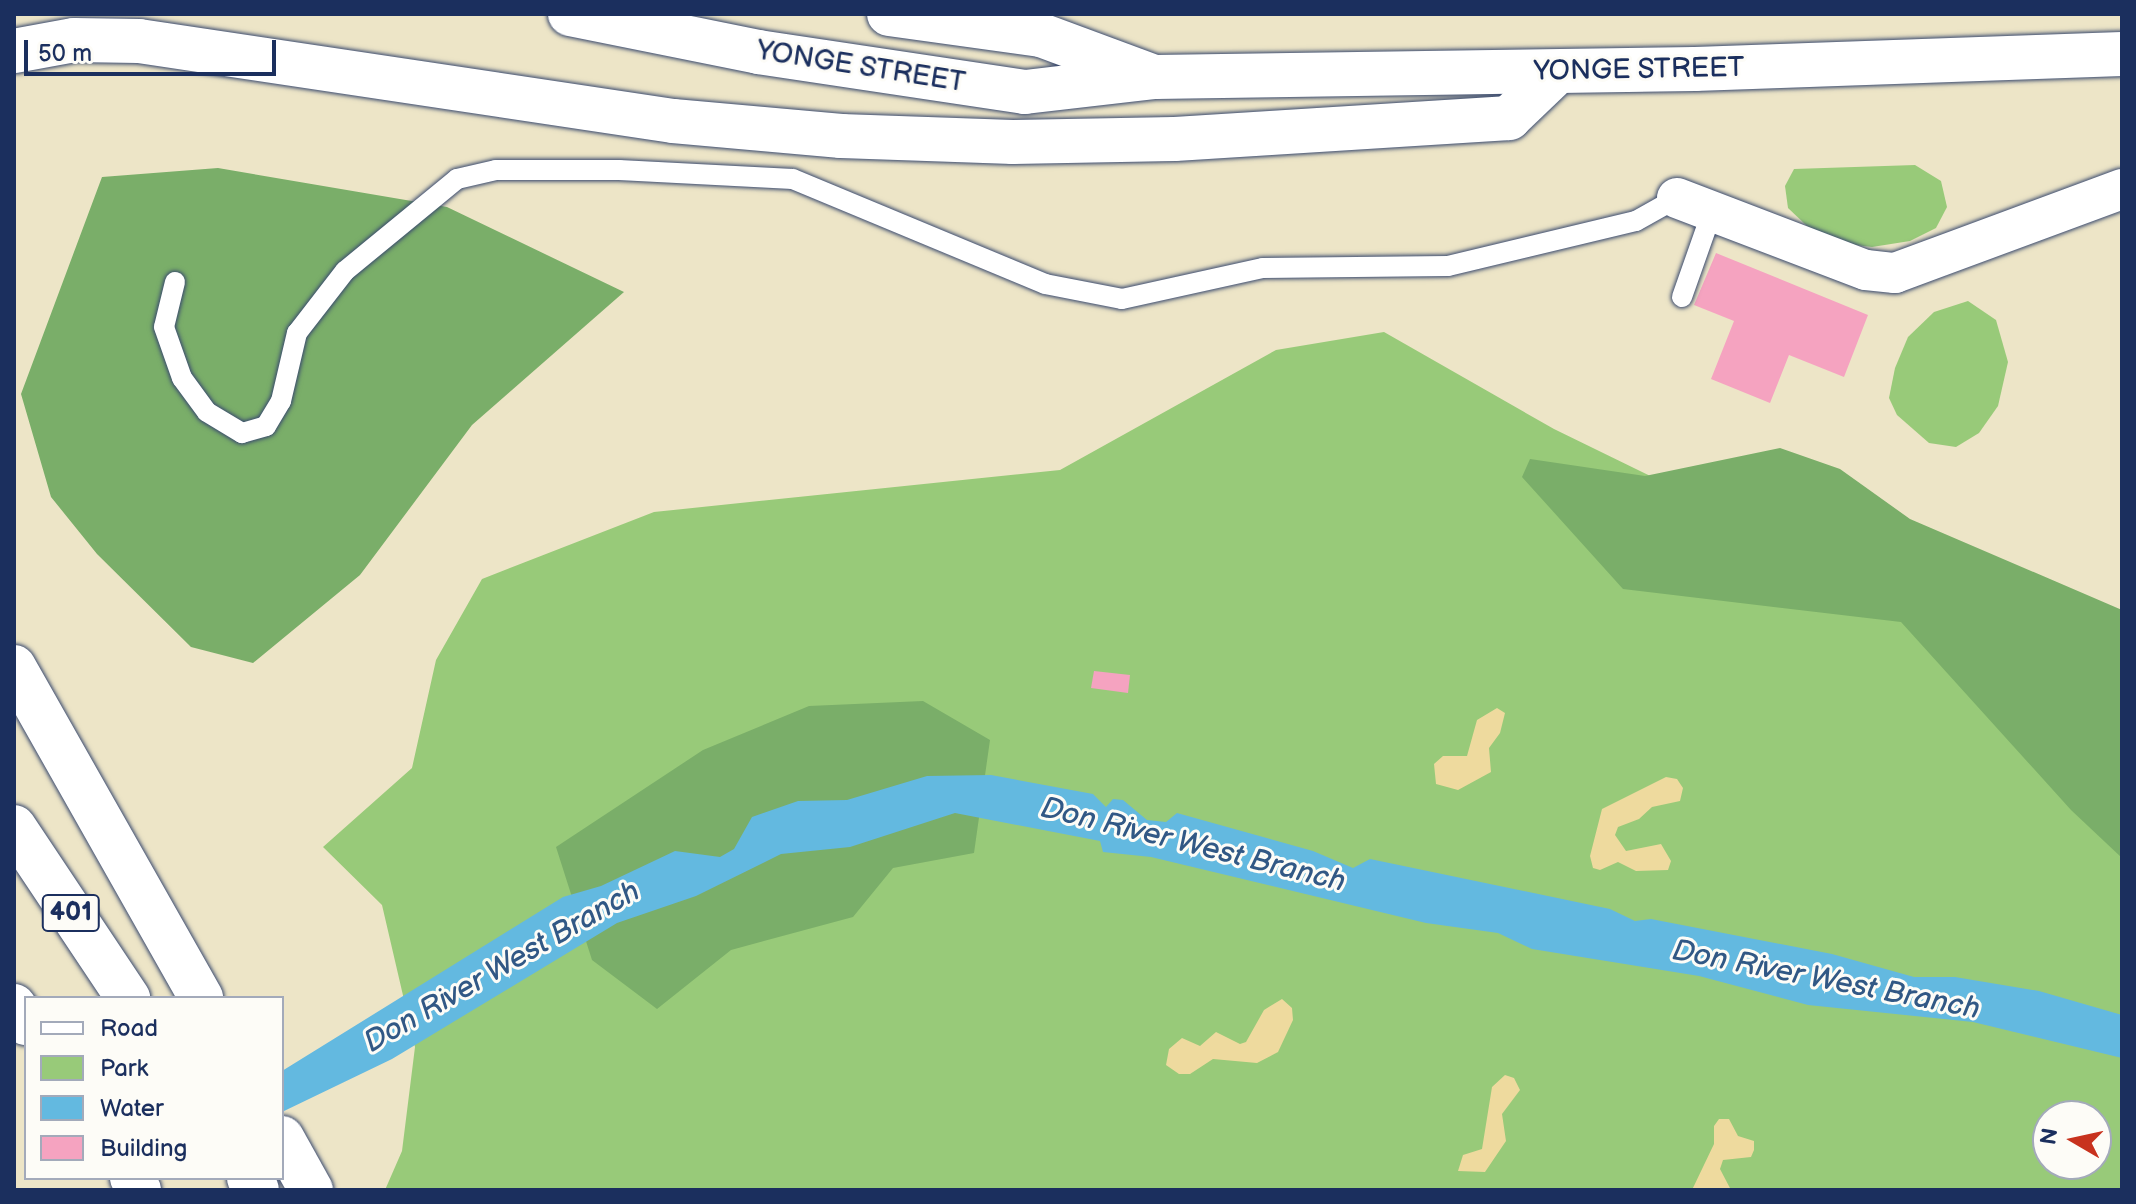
<!DOCTYPE html>
<html>
<head>
<meta charset="utf-8">
<style>
  body { margin:0 }
  #map { position:relative; width:2136px; height:1204px; overflow:hidden; background:#ede5c7; font-family:"Balsamiq Sans",sans-serif }
  div>[style] { position:absolute }
  .green>* { inset:0; background:#98ca79 }
  .forest>* { inset:0; background:#7aae69 }
  .sand>* { inset:0; background:#eeda9e }
  .water>* { inset:0; background:#63b9e0 }
  .building>* { inset:0; background:#f5a3c0 }
  .roads { filter:drop-shadow(0 0 2px #3a4a6e) drop-shadow(0 0 2px #3a4a6e) }
  .lane>* { height:20px; margin:-10px; padding:0 10px; transform-origin:10px; border-radius:10px; background:#fff }
  .street>* { height:40px; margin:-20px; padding:0 20px; transform-origin:20px; border-radius:20px; background:#fff }
  .primary>* { height:44px; margin:-22px; padding:0 22px; transform-origin:22px; border-radius:22px; background:#fff }
  .highway>* { height:44px; margin:-22px; padding:0 22px; transform-origin:22px; border-radius:22px; background:#fff }
  span { translate:-50% -50%; white-space:nowrap; text-align:center; line-height:1.15; -webkit-text-stroke:6px #fdfcf7; paint-order:stroke }
  .shield-label span { padding:2px 6px; background:#fdfcf7; border:2px solid; border-radius:6px; -webkit-text-stroke-width:0 }
  .shield-label { font-size:26px; color:#1b2f5e; font-weight:700 }
  .street-label { font-size:28px; color:#1b2f5e }
  .water-label { font-size:30px; color:#315885; font-style:italic }
  .frame { position:absolute; inset:0; border:16px solid #1b2f5e; pointer-events:none }
  .legend { position:absolute; left:24px; top:996px; width:260px; height:184px; box-sizing:border-box; background:#fdfcf7; border:2px solid #a3aaba; margin:0; padding:10px 14px; list-style:none; font-size:24px; color:#1b2f5e }
  .legend li { display:flex; align-items:center; gap:16px; height:40px }
  .legend b { width:40px; border:2px solid #a3aaba }
  .north { position:absolute; left:2032px; top:1100px; width:80px; height:80px; box-sizing:border-box; background:#fdfcf7; border:2px solid #a3aaba; border-radius:50%; rotate:279deg; font-size:22px; font-weight:700; line-height:32px; text-align:center; color:#1b2f5e }
  .north::after { content:''; display:block; margin:auto; width:28px; height:36px; background:#c8321e; clip-path:polygon(50% 0,100% 100%,50% 72%,0 100%) }
  .scale { position:absolute; left:24px; top:40px; width:252px; height:36px; box-sizing:border-box; border:4px solid #1b2f5e; border-top:0; padding-left:10px; font-size:24px; line-height:28px; white-space:nowrap; color:#1b2f5e; -webkit-text-stroke:6px #fdfcf7; paint-order:stroke }
</style>
</head>
<body>
<div id="map">
  <div class="green">
    <i style="clip-path:polygon(1915px 165px,1941px 181px,1947px 207px,1936px 228px,1910px 241px,1872px 247px,1839px 243px,1807px 226px,1788px 208px,1785px 186px,1794px 169px)"></i>
    <i style="clip-path:polygon(1968px 301px,1996px 320px,2008px 362px,1998px 406px,1979px 433px,1956px 447px,1929px 443px,1897px 415px,1889px 398px,1895px 368px,1908px 337px,1934px 312px)"></i>
    <i style="clip-path:polygon(evenodd,1384px 332px,1554px 429px,2056px 674px,2122px 769px,2122px 1190px,385px 1190px,402px 1151px,415px 1047px,382px 905px,323px 847px,412px 768px,436px 660px,482px 579px,654px 512px,1060px 470px,1276px 350px,1384px 332px,2048px 1116px,2096px 1116px,2096px 1164px,2048px 1164px,2048px 1116px)"></i>
  </div>
  <div class="forest">
    <i style="clip-path:polygon(218px 168px,447px 207px,624px 292px,472px 425px,360px 575px,253px 663px,191px 647px,97px 554px,51px 497px,21px 394px,102px 177px)"></i>
    <i style="clip-path:polygon(1780px 448px,1840px 469px,1910px 519px,2122px 610px,2122px 858px,2071px 810px,1901px 622px,1623px 589px,1522px 477px,1530px 459px,1645px 476px)"></i>
    <i style="clip-path:polygon(923px 701px,990px 740px,974px 853px,893px 868px,853px 917px,731px 950px,657px 1009px,592px 960px,556px 847px,703px 750px,809px 706px)"></i>
  </div>
  <div class="sand">
    <i style="clip-path:polygon(1497px 708px,1505px 713px,1500px 733px,1489px 748px,1491px 772px,1458px 790px,1436px 784px,1434px 764px,1443px 756px,1467px 756px,1477px 720px)"></i>
    <i style="clip-path:polygon(1666px 777px,1677px 779px,1683px 788px,1680px 801px,1652px 807px,1639px 819px,1618px 827px,1615px 835px,1626px 851px,1661px 844px,1671px 861px,1668px 870px,1636px 871px,1618px 862px,1600px 870px,1593px 868px,1590px 856px,1602px 809px)"></i>
    <i style="clip-path:polygon(1282px 999px,1292px 1008px,1293px 1020px,1278px 1052px,1257px 1063px,1213px 1059px,1190px 1074px,1179px 1074px,1166px 1065px,1169px 1049px,1182px 1038px,1200px 1046px,1216px 1032px,1240px 1044px,1246px 1042px,1264px 1010px)"></i>
    <i style="clip-path:polygon(1505px 1075px,1514px 1078px,1520px 1090px,1502px 1114px,1506px 1141px,1485px 1172px,1458px 1171px,1463px 1155px,1482px 1149px,1492px 1087px)"></i>
    <i style="clip-path:polygon(1719px 1119px,1729px 1119px,1738px 1136px,1754px 1141px,1754px 1150px,1751px 1157px,1723px 1160px,1720px 1169px,1731px 1190px,1692px 1190px,1714px 1144px,1714px 1126px)"></i>
  </div>
  <div class="water">
    <i style="clip-path:polygon(991px 775px,1093px 794px,1106px 807px,1113px 799px,1123px 800px,1147px 820px,1166px 822px,1177px 813px,1313px 851px,1353px 868px,1370px 859px,1610px 909px,1635px 921px,1651px 919px,1832px 954px,1914px 977px,1955px 977px,2039px 991px,2122px 1015px,2122px 1058px,1973px 1022px,1808px 1005px,1699px 976px,1532px 949px,1498px 933px,1426px 923px,1151px 857px,1103px 852px,1100px 841px,955px 813px,850px 847px,781px 854px,696px 896px,617px 923px,392px 1059px,282px 1112px,282px 1071px,563px 897px,601px 886px,675px 851px,720px 857px,734px 849px,752px 817px,798px 801px,847px 800px,927px 776px)"></i>
  </div>
  <div class="building">
    <i style="clip-path:polygon(1716px 253px,1868px 315px,1844px 377px,1789px 355px,1770px 403px,1711px 379px,1734px 321px,1694px 305px)"></i>
    <i style="clip-path:polygon(1094px 671px,1130px 675px,1128px 693px,1091px 688px)"></i>
  </div>
  <div class="roads">
    <div class="lane">
      <i style="left:175px;top:282px;width:46px;rotate:103.7deg"></i>
      <i style="left:164px;top:327px;width:54px;rotate:70.6deg"></i>
      <i style="left:182px;top:378px;width:42px;rotate:53.7deg"></i>
      <i style="left:207px;top:412px;width:41px;rotate:31deg"></i>
      <i style="left:242px;top:433px;width:25px;rotate:-16deg"></i>
      <i style="left:266px;top:426px;width:29px;rotate:-59deg"></i>
      <i style="left:281px;top:401px;width:70px;rotate:-76.8deg"></i>
      <i style="left:297px;top:333px;width:78px;rotate:-52.3deg"></i>
      <i style="left:345px;top:271px;width:145px;rotate:-39.4deg"></i>
      <i style="left:457px;top:179px;width:40px;rotate:-13deg"></i>
      <i style="left:496px;top:170px;width:123px"></i>
      <i style="left:619px;top:170px;width:174px;rotate:3deg"></i>
      <i style="left:793px;top:179px;width:273px;rotate:22.6deg"></i>
      <i style="left:1045px;top:284px;width:78px;rotate:11deg"></i>
      <i style="left:1122px;top:299px;width:144px;rotate:-12.4deg"></i>
      <i style="left:1263px;top:268px;width:185px;rotate:-0.6deg"></i>
      <i style="left:1448px;top:266px;width:193px;rotate:-13.5deg"></i>
      <i style="left:1636px;top:221px;width:47px;rotate:-29.3deg"></i>
      <i style="left:1682px;top:297px;width:90px;rotate:-70.6deg"></i>
    </div>
    <div class="street">
      <i style="left:1677px;top:198px;width:202px;rotate:20.9deg"></i>
      <i style="left:1866px;top:270px;width:29px;rotate:6deg"></i>
      <i style="left:1895px;top:273px;width:242px;rotate:-20.3deg"></i>
    </div>
    <div class="primary">
      <i style="left:570px;top:14px;width:192px;rotate:11.4deg"></i>
      <i style="left:758px;top:52px;width:270px;rotate:8.5deg"></i>
      <i style="left:1025px;top:92px;width:131px;rotate:-6.6deg"></i>
      <i style="left:1155px;top:77px;width:540px;rotate:-0.85deg"></i>
      <i style="left:1695px;top:69px;width:427px;rotate:-2deg"></i>
      <i style="left:889px;top:14px;width:153px;rotate:7.9deg"></i>
      <i style="left:1041px;top:35px;width:115px;rotate:20.3deg"></i>
    </div>
    <div class="highway">
      <i style="left:14px;top:51px;width:61px;rotate:-10.4deg"></i>
      <i style="left:74px;top:40px;width:65px;rotate:0.9deg"></i>
      <i style="left:139px;top:41px;width:540px;rotate:8.52deg"></i>
      <i style="left:673px;top:121px;width:169px;rotate:5.1deg"></i>
      <i style="left:841px;top:136px;width:172px;rotate:2deg"></i>
      <i style="left:1013px;top:142px;width:162px;rotate:-1.1deg"></i>
      <i style="left:1175px;top:139px;width:335px;rotate:-3.6deg"></i>
      <i style="left:1509px;top:118px;width:65px;rotate:-43.8deg"></i>
      <i style="left:14px;top:667px;width:380px;rotate:60.5deg"></i>
      <i style="left:14px;top:827px;width:206px;rotate:56.3deg"></i>
      <i style="left:14px;top:1006px;width:21px;rotate:55deg"></i>
      <i style="left:282px;top:1138px;width:60px;rotate:60.9deg"></i>
      <i style="left:132px;top:1178px;width:14px;rotate:60deg"></i>
      <i style="left:249px;top:1178px;width:14px;rotate:56deg"></i>
    </div>
  </div>
  <div class="shield-label">
    <span style="left:71px;top:913px">401</span>
  </div>
  <div class="street-label">
    <span style="left:861px;top:67px;rotate:9deg">YONGE STREET</span>
    <span style="left:1639px;top:70px;rotate:-1deg">YONGE STREET</span>
  </div>
  <div class="water-label">
    <span style="left:1193px;top:845px;rotate:14deg">Don River West Branch</span>
    <span style="left:502px;top:967px;rotate:-30deg">Don River West Branch</span>
    <span style="left:1826px;top:980px;rotate:11deg">Don River West Branch</span>
  </div>
  <div class="frame"></div>
  <ul class="legend">
  <li><b style="height:10px;background:#fff"></b>Road</li>
  <li><b style="height:22px;background:#98ca79"></b>Park</li>
  <li><b style="height:22px;background:#63b9e0"></b>Water</li>
  <li><b style="height:22px;background:#f5a3c0"></b>Building</li>
  </ul>
  <div class="north">N</div>
  <div class="scale">50 m</div>
</div>
</body>
</html>
